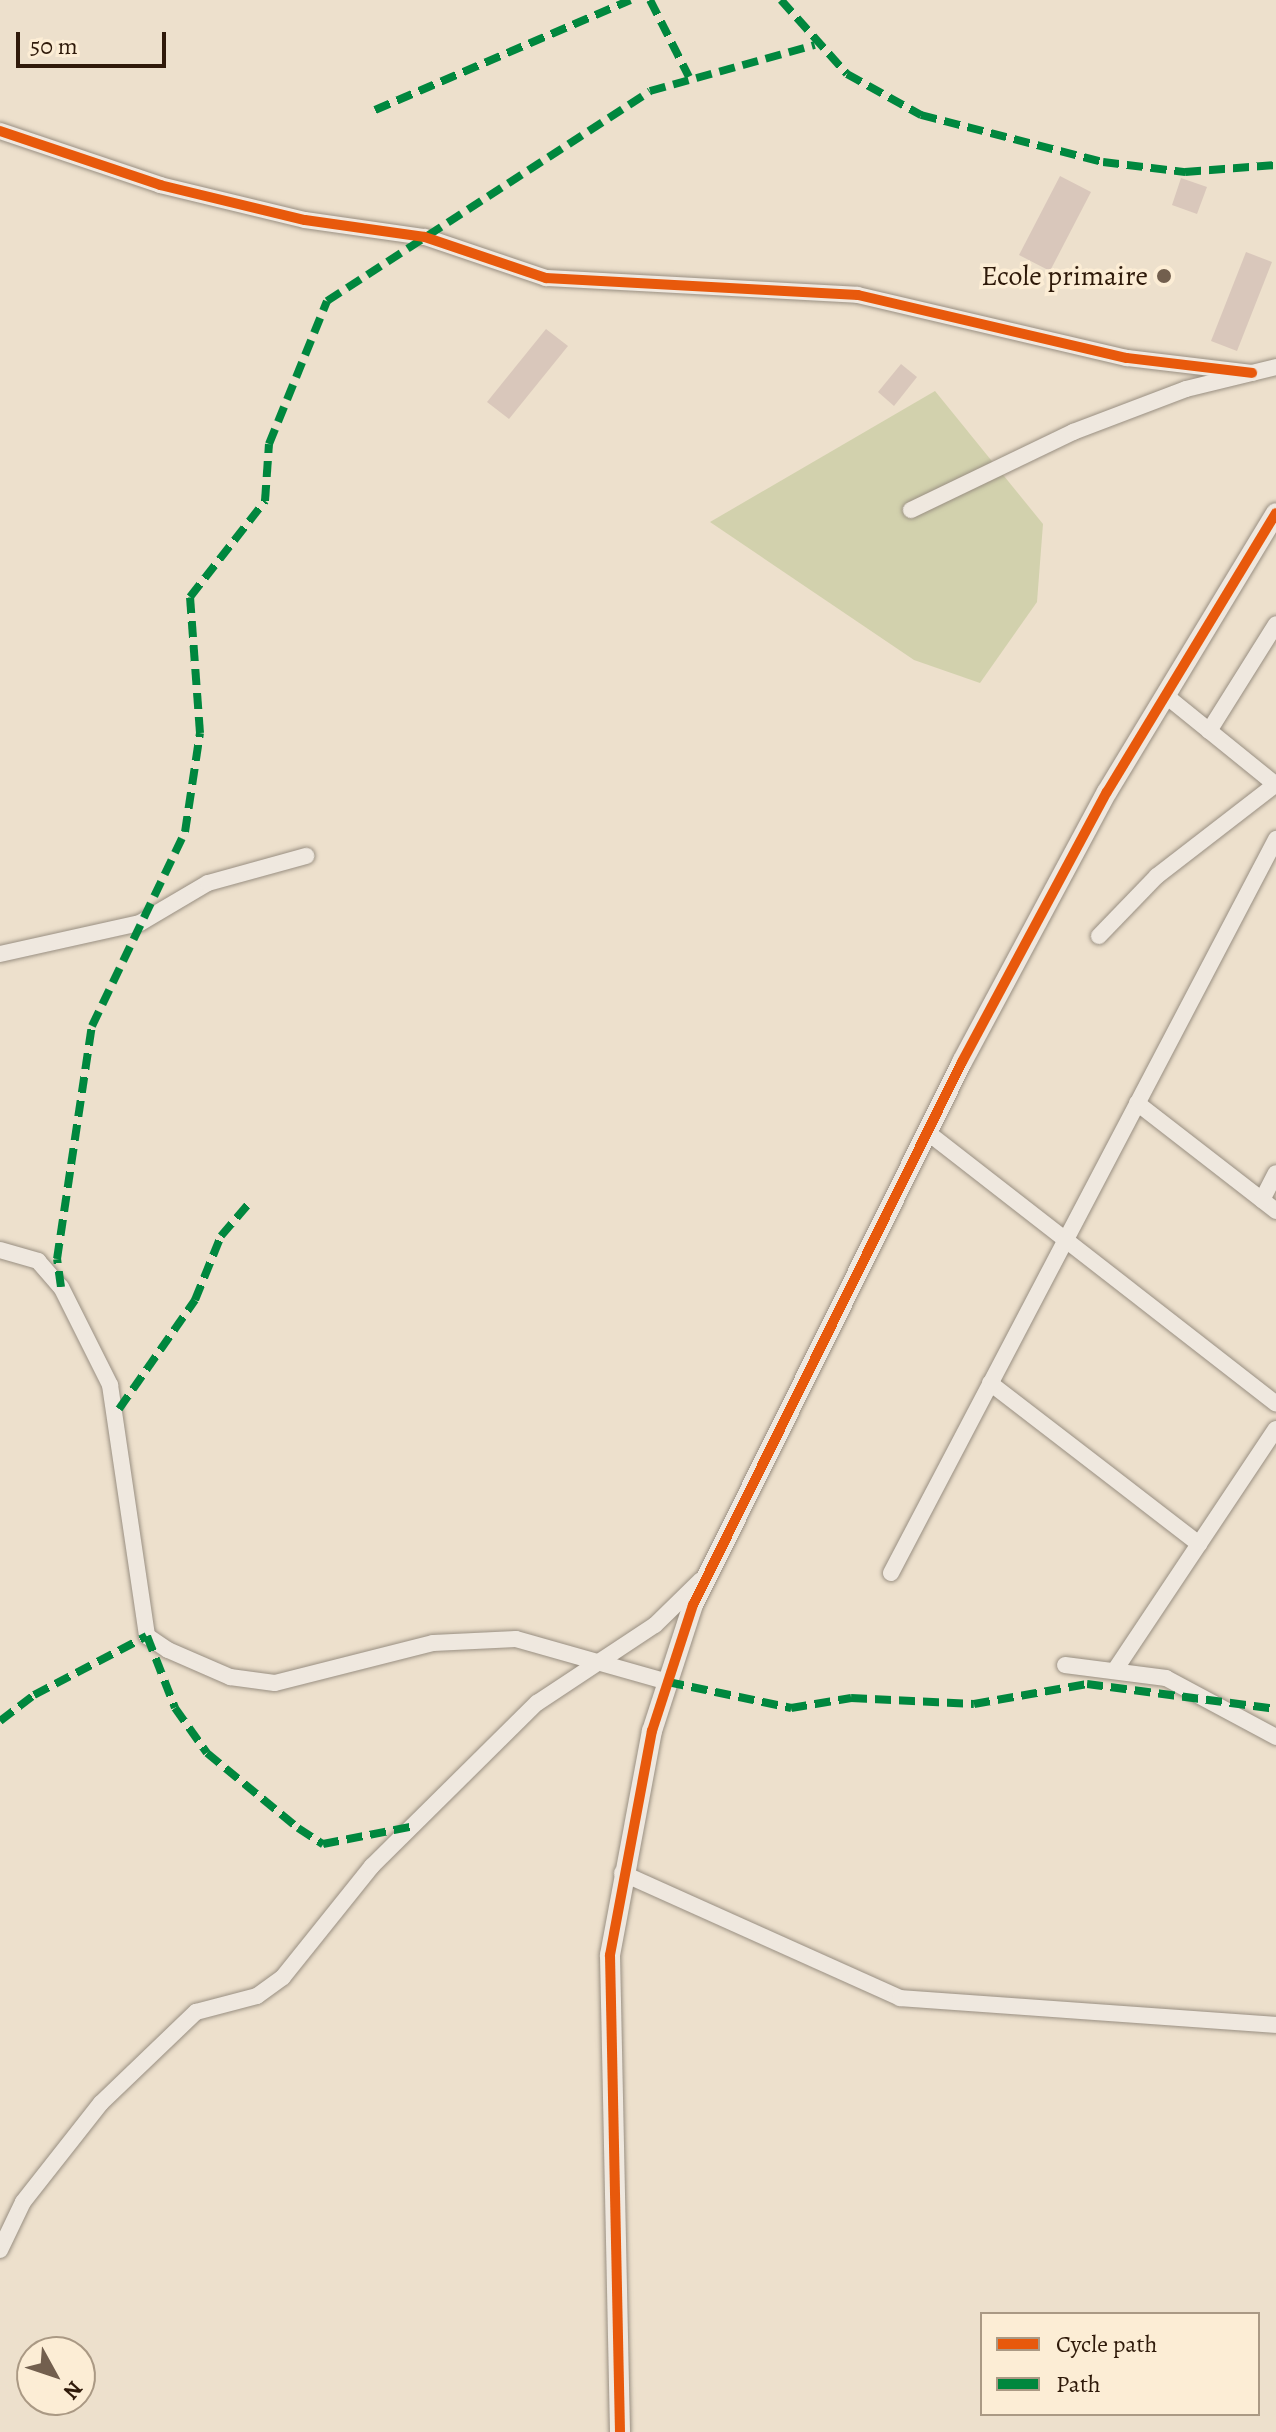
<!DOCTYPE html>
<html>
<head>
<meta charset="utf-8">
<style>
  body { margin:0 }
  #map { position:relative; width:1276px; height:2432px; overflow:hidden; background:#ede0cc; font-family:Alegreya,serif }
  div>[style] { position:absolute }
  .green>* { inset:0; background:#d2d1ad }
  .building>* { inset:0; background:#d9c7bb }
  .roads { filter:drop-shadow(0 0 2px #998f82) drop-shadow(0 0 2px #998f82) }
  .minor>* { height:16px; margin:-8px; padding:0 8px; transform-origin:8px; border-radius:8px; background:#efe8df }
  .tertiary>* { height:20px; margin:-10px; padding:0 10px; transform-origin:10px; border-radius:10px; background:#efe8df }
  .quiet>* { height:8px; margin-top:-4px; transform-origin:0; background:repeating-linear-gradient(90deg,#00873e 0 16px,transparent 0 24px) }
  .cycleway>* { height:10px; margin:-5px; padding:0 5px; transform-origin:5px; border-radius:5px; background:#e8590c }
  .dots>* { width:22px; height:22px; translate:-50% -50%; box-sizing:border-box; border:4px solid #fcedd5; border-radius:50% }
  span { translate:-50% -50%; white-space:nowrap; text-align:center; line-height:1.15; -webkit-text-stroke:7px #fcedd5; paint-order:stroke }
  .poi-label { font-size:28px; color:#2f1a0a }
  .right { translate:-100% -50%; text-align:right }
  .legend { position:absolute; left:980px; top:2312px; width:280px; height:104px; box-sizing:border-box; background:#fcedd5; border:2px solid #aa9984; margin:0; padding:10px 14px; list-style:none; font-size:24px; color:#2f1a0a }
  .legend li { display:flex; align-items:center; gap:16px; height:40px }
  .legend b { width:40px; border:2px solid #aa9984 }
  .north { position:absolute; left:16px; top:2336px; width:80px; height:80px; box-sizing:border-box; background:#fcedd5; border:2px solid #aa9984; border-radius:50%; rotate:130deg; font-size:22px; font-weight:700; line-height:32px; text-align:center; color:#2f1a0a }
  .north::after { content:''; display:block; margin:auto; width:28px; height:36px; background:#725f4e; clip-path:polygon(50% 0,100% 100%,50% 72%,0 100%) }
  .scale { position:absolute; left:16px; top:32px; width:150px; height:36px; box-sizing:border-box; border:4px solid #2f1a0a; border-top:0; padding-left:10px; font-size:24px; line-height:28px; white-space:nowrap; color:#2f1a0a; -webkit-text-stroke:6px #fcedd5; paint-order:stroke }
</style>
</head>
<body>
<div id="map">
  <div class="green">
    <i style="clip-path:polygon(935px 391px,1043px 524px,1037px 602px,980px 683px,914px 660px,710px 522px)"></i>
  </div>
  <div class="building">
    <i style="clip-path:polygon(1060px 176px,1091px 192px,1050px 271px,1019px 255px)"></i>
    <i style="clip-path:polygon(1181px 178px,1207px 187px,1197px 214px,1172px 205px)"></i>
    <i style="clip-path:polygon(1246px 252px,1272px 262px,1237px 351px,1211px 341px)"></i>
    <i style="clip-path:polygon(546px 329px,568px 346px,509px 419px,487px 402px)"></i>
    <i style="clip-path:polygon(901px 364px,917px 377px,894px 406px,878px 392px)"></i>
  </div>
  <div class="roads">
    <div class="minor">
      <i style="left:0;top:131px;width:169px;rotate:18.6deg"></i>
      <i style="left:160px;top:185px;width:149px;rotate:13.6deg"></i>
      <i style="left:305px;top:220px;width:121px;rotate:8.1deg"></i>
      <i style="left:425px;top:237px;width:128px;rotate:18.7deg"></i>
      <i style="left:546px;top:278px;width:312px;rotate:3.1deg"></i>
      <i style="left:858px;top:295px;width:276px;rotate:13.2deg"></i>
      <i style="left:1127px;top:358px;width:126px;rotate:6.8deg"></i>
      <i style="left:911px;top:510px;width:180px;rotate:-25.7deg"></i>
      <i style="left:1073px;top:432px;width:121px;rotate:-20.8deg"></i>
      <i style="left:1186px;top:389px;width:93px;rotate:-13.7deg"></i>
      <i style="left:1165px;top:695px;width:143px;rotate:39deg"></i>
      <i style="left:1209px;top:731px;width:126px;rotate:-57.9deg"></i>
      <i style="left:1099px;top:936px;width:83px;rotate:-46deg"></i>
      <i style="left:1157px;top:876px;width:150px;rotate:-37.7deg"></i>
      <i style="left:0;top:954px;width:143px;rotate:-12.5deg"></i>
      <i style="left:140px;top:923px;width:79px;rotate:-30.5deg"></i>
      <i style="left:208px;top:883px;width:102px;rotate:-15.4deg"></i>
      <i style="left:1137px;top:1103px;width:176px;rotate:37.8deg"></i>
      <i style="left:927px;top:1132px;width:442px;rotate:37.9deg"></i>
      <i style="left:1262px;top:1200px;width:30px;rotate:-63deg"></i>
      <i style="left:0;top:1250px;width:40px;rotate:16deg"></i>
      <i style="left:38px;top:1261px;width:35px;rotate:49deg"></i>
      <i style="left:61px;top:1287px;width:110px;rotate:63.4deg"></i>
      <i style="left:110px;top:1385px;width:254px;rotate:81.6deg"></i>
      <i style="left:147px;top:1636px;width:25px;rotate:34deg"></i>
      <i style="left:168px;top:1650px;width:68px;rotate:23.5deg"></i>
      <i style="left:230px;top:1677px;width:45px;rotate:7.6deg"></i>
      <i style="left:275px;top:1683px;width:163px;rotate:-14.2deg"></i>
      <i style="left:433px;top:1643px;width:83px;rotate:-2.8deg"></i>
      <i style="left:516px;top:1639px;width:158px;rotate:15.8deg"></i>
      <i style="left:990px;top:1383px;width:264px;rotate:37.6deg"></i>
      <i style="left:891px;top:1573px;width:829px;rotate:-62.32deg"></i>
      <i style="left:1065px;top:1665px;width:102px;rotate:7.3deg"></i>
      <i style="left:1166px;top:1678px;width:125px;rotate:28.2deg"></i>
      <i style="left:1117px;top:1667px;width:286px;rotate:-56.3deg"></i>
      <i style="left:622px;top:1873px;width:305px;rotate:24.2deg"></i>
      <i style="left:900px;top:1998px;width:377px;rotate:4.1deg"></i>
      <i style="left:0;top:2250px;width:53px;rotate:-64.4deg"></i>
      <i style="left:23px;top:2202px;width:126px;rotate:-51.8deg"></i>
      <i style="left:101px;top:2103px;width:132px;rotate:-43.8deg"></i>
      <i style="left:196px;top:2012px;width:63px;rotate:-14.7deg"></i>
      <i style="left:257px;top:1996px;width:32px;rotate:-36deg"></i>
      <i style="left:283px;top:1977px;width:142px;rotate:-51.3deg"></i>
      <i style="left:372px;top:1866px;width:232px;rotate:-44.7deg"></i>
      <i style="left:537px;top:1703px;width:141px;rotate:-33.5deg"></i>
      <i style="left:655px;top:1625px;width:64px;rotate:-44.4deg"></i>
    </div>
    <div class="tertiary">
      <i style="left:620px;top:2432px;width:477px;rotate:-91.2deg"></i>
      <i style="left:610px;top:1955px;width:228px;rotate:-79.4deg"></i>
      <i style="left:652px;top:1731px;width:133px;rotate:-72deg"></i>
      <i style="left:693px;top:1605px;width:606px;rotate:-63.65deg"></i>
      <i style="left:962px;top:1062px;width:306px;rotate:-61.8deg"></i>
      <i style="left:1107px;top:792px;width:326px;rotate:-58.8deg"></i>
    </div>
  </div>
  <div class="quiet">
    <i style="left:650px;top:0;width:86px;rotate:63.1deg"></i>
    <i style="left:781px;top:0;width:99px;rotate:48.3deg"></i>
    <i style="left:847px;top:74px;width:85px;rotate:29deg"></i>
    <i style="left:921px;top:115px;width:188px;rotate:14.5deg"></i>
    <i style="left:1103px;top:162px;width:83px;rotate:7deg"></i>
    <i style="left:1185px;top:172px;width:91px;rotate:-4.4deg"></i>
    <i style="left:375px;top:110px;width:278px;rotate:-23.3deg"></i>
    <i style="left:61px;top:1287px;width:28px;rotate:-98deg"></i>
    <i style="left:57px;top:1259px;width:236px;rotate:-81.5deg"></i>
    <i style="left:92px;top:1026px;width:215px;rotate:-64.4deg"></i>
    <i style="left:185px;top:832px;width:100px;rotate:-81.4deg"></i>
    <i style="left:200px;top:733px;width:136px;rotate:-94.2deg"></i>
    <i style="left:190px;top:597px;width:122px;rotate:-52deg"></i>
    <i style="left:265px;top:501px;width:57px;rotate:-86deg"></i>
    <i style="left:269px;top:444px;width:154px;rotate:-67.9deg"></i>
    <i style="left:327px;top:301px;width:385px;rotate:-33deg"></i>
    <i style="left:650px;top:91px;width:171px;rotate:-15.6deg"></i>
    <i style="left:119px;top:1409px;width:133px;rotate:-55.1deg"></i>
    <i style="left:195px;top:1300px;width:69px;rotate:-67.9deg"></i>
    <i style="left:221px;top:1236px;width:45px;rotate:-49.5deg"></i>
    <i style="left:668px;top:1682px;width:126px;rotate:11.9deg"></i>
    <i style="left:791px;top:1708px;width:61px;rotate:-9.5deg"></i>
    <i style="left:851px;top:1698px;width:123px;rotate:2.8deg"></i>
    <i style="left:974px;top:1704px;width:115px;rotate:-10deg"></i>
    <i style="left:1087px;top:1684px;width:191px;rotate:7.5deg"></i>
    <i style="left:0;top:1721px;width:43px;rotate:-37.4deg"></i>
    <i style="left:34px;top:1695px;width:127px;rotate:-27.6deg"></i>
    <i style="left:147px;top:1636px;width:77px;rotate:68.7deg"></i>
    <i style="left:175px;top:1708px;width:55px;rotate:54.6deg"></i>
    <i style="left:207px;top:1753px;width:118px;rotate:39.5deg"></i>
    <i style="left:298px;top:1828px;width:30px;rotate:33deg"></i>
    <i style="left:323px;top:1844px;width:94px;rotate:-11.1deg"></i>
  </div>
  <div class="cycleway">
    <i style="left:0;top:131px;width:169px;rotate:18.6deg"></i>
    <i style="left:160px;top:185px;width:149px;rotate:13.6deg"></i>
    <i style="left:305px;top:220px;width:121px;rotate:8.1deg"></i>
    <i style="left:425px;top:237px;width:128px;rotate:18.7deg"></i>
    <i style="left:546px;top:278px;width:312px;rotate:3.1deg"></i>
    <i style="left:858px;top:295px;width:276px;rotate:13.2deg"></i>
    <i style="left:1127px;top:358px;width:126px;rotate:6.8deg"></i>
    <i style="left:620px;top:2432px;width:477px;rotate:-91.2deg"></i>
    <i style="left:610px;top:1955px;width:228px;rotate:-79.4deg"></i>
    <i style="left:652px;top:1731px;width:133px;rotate:-72deg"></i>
    <i style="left:693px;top:1605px;width:606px;rotate:-63.65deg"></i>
    <i style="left:962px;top:1062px;width:306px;rotate:-61.8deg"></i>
    <i style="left:1107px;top:792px;width:326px;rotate:-58.8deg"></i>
  </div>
  <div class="dots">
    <i style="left:1164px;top:276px;background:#725f4e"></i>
  </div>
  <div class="poi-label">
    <span class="right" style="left:1148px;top:276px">Ecole primaire</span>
  </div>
  <ul class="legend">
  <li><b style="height:10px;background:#e8590c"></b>Cycle path</li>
  <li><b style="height:10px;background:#00873e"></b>Path</li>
  </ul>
  <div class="north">N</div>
  <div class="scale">50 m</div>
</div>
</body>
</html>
